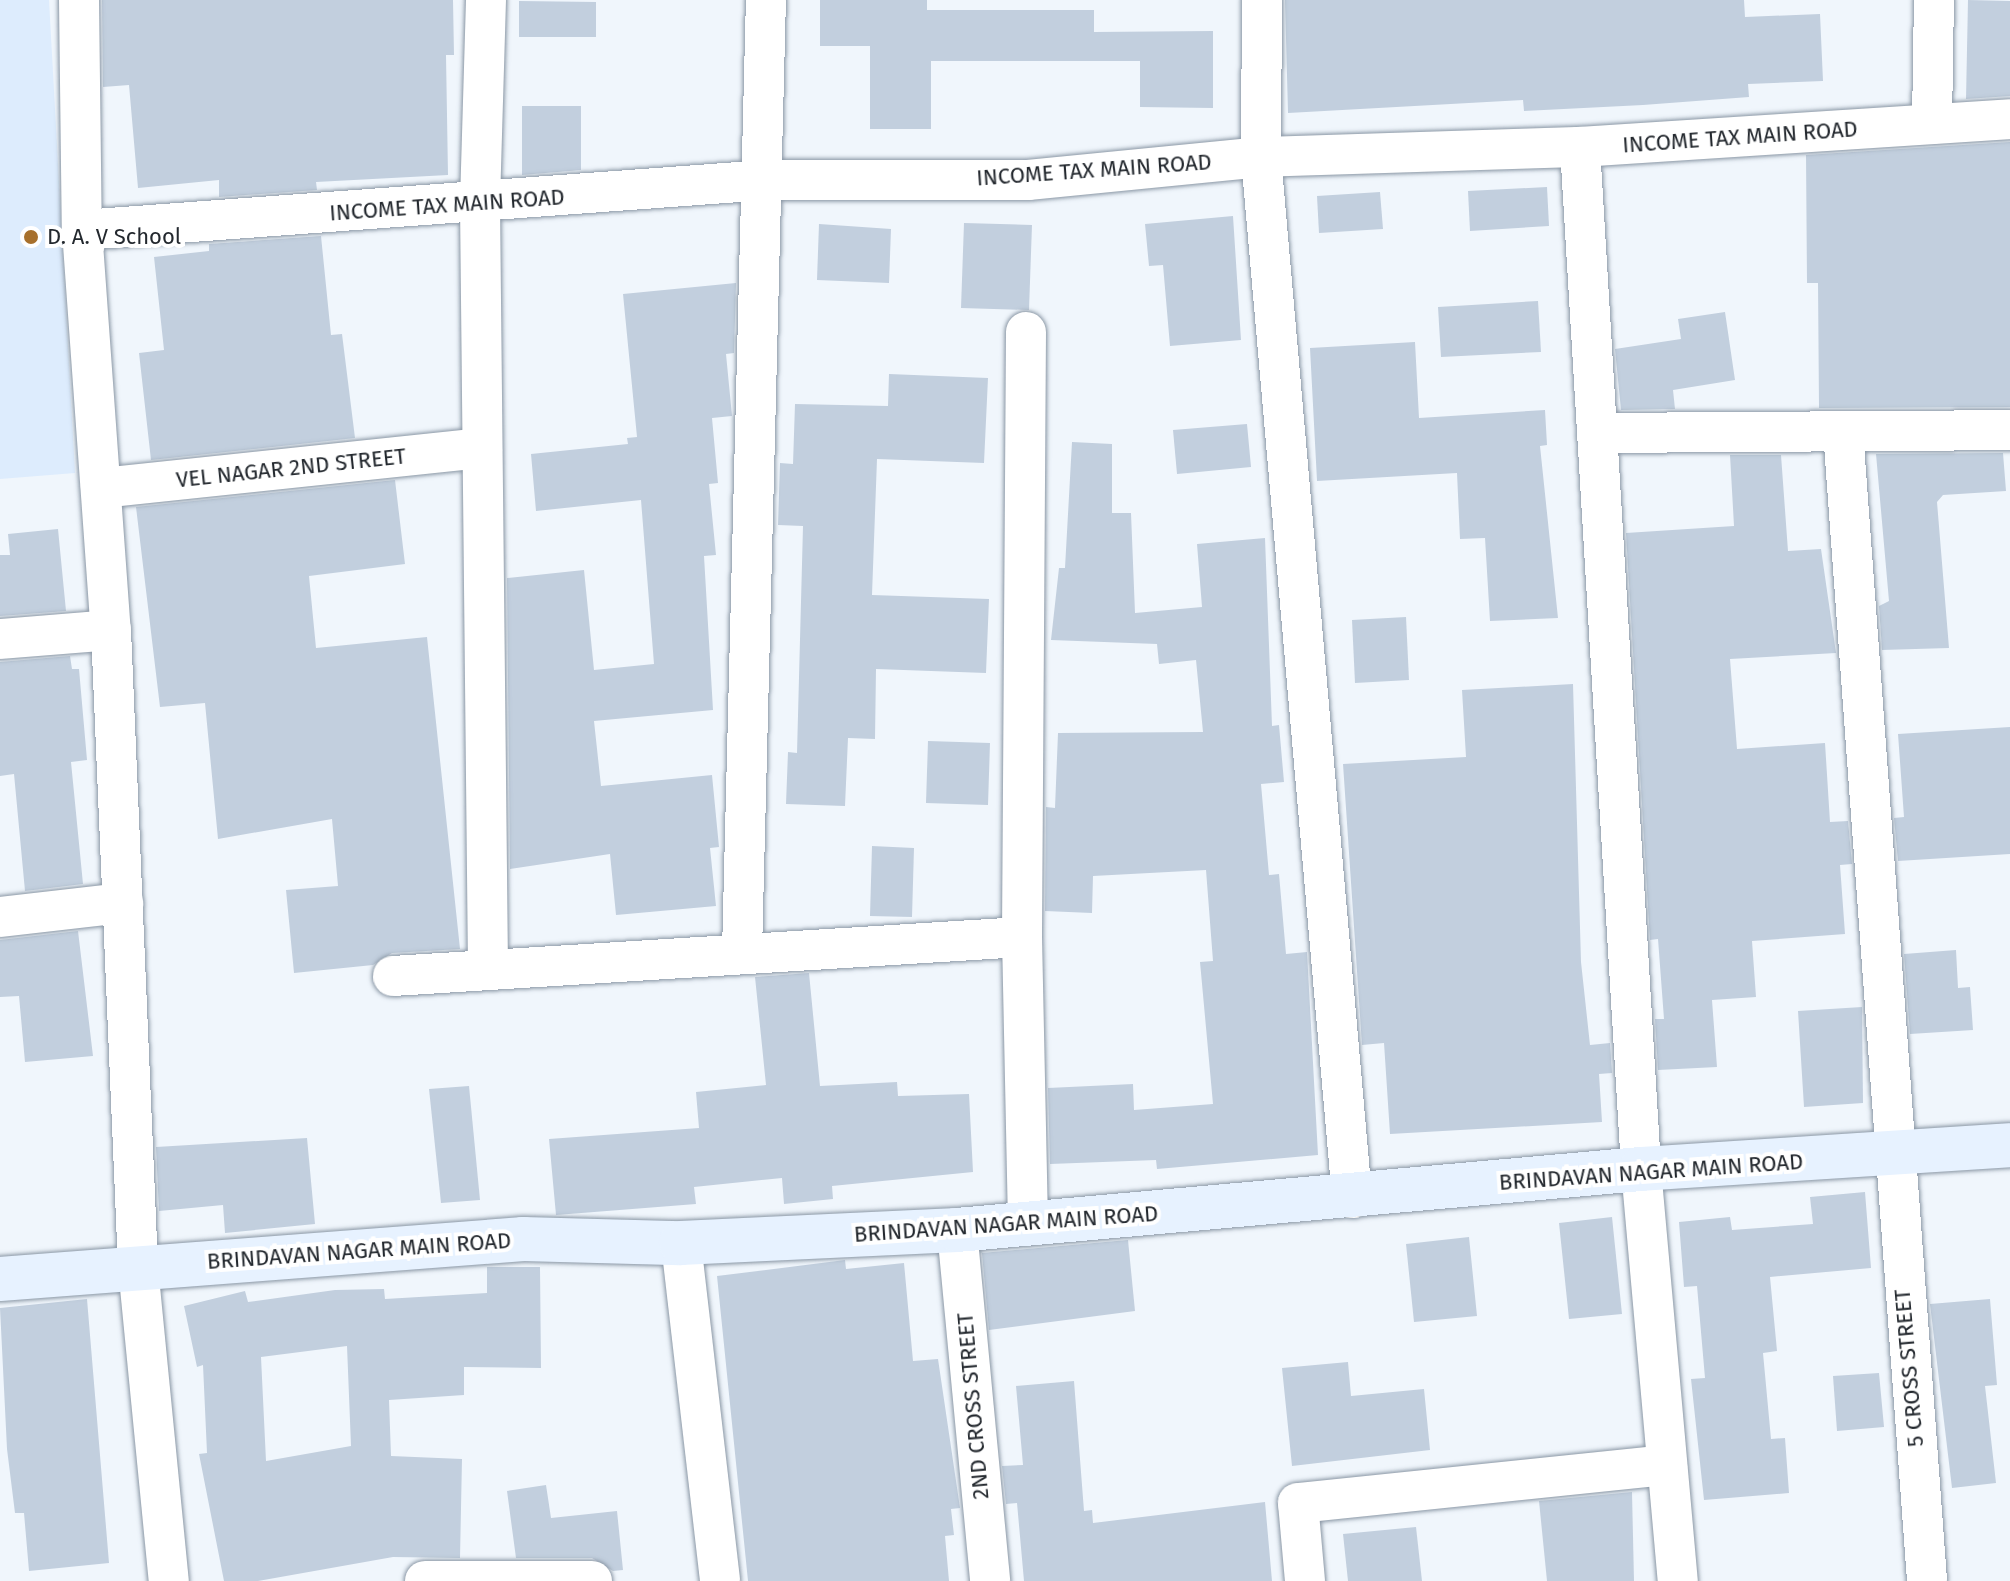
<!DOCTYPE html>
<html>
<head>
<meta charset="utf-8">
<style>
  body { margin:0 }
  #map { position:relative; width:2010px; height:1581px; overflow:hidden; background:#f0f6fc; font-family:"Fira Sans",sans-serif }
  div>[style] { position:absolute }
  .built>* { inset:0; background:#ddecfd }
  .building>* { inset:0; background:#c2cfde }
  .roads { filter:drop-shadow(0 0 2px #8a97a5) drop-shadow(0 0 2px #8a97a5) }
  .street>* { height:40px; margin:-20px; padding:0 20px; transform-origin:20px; border-radius:20px; background:#fff }
  .secondary>* { height:44px; margin:-22px; padding:0 22px; transform-origin:22px; border-radius:22px; background:#e7f2ff }
  .dots>* { width:22px; height:22px; translate:-50% -50%; box-sizing:border-box; border:4px solid #fff; border-radius:50% }
  span { translate:-50% -50%; white-space:nowrap; text-align:center; line-height:1.15; -webkit-text-stroke:8px #fff; paint-order:stroke }
  .street-label { font-size:22px; color:#23282e }
  .poi-label { font-size:22px; color:#23282e }
  .left { translate:0 -50%; text-align:left }
</style>
</head>
<body>
<div id="map">
  <div class="built">
    <i style="clip-path:polygon(0 0,49px 0,75px 473px,0 479px)"></i>
  </div>
  <div class="building">
    <i style="clip-path:polygon(102px 0,453px 0,454px 55px,446px 55px,448px 175px,316px 182px,317px 190px,219px 197px,219px 180px,138px 188px,129px 85px,103px 87px)"></i>
    <i style="clip-path:polygon(820px 0,927px 0,927px 10px,1094px 10px,1094px 32px,1213px 31px,1213px 108px,1140px 107px,1140px 61px,931px 61px,931px 129px,870px 129px,870px 46px,820px 46px)"></i>
    <i style="clip-path:polygon(1285px 0,1744px 0,1745px 17px,1820px 14px,1823px 81px,1748px 84px,1749px 97px,1643px 105px,1524px 111px,1523px 100px,1288px 113px)"></i>
    <i style="clip-path:polygon(1968px 0,2010px 1px,2010px 96px,1966px 99px)"></i>
    <i style="clip-path:polygon(519px 1px,596px 2px,596px 37px,519px 37px)"></i>
    <i style="clip-path:polygon(522px 106px,581px 106px,581px 170px,522px 175px)"></i>
    <i style="clip-path:polygon(2010px 142px,2010px 407px,1819px 408px,1818px 283px,1807px 283px,1806px 155px)"></i>
    <i style="clip-path:polygon(1547px 187px,1549px 226px,1470px 231px,1468px 191px)"></i>
    <i style="clip-path:polygon(1380px 192px,1383px 229px,1319px 233px,1317px 196px)"></i>
    <i style="clip-path:polygon(1233px 216px,1241px 340px,1170px 346px,1163px 265px,1149px 266px,1145px 224px)"></i>
    <i style="clip-path:polygon(964px 223px,1032px 225px,1029px 310px,961px 308px)"></i>
    <i style="clip-path:polygon(819px 224px,891px 229px,889px 283px,817px 280px)"></i>
    <i style="clip-path:polygon(321px 236px,331px 335px,342px 334px,355px 438px,151px 460px,139px 353px,164px 350px,154px 257px,209px 251px,209px 244px)"></i>
    <i style="clip-path:polygon(736px 283px,734px 353px,726px 354px,732px 416px,712px 418px,718px 483px,709px 484px,716px 555px,704px 556px,713px 710px,594px 721px,601px 786px,712px 775px,719px 847px,710px 848px,716px 906px,616px 915px,610px 854px,510px 869px,507px 578px,584px 570px,594px 670px,654px 664px,641px 500px,536px 511px,531px 454px,628px 444px,627px 438px,637px 437px,623px 294px)"></i>
    <i style="clip-path:polygon(1538px 301px,1541px 352px,1441px 357px,1438px 307px)"></i>
    <i style="clip-path:polygon(1725px 312px,1735px 380px,1673px 390px,1675px 409px,1621px 410px,1615px 349px,1681px 339px,1678px 319px)"></i>
    <i style="clip-path:polygon(1415px 342px,1419px 418px,1545px 410px,1547px 445px,1540px 446px,1558px 618px,1490px 621px,1485px 538px,1460px 539px,1457px 473px,1317px 481px,1310px 348px)"></i>
    <i style="clip-path:polygon(889px 374px,988px 378px,984px 463px,877px 459px,872px 595px,989px 599px,986px 673px,876px 669px,875px 739px,848px 738px,845px 806px,786px 804px,788px 752px,797px 753px,803px 526px,778px 525px,780px 463px,793px 464px,795px 404px,888px 406px)"></i>
    <i style="clip-path:polygon(1247px 424px,1251px 467px,1177px 474px,1173px 430px)"></i>
    <i style="clip-path:polygon(1072px 442px,1112px 444px,1112px 513px,1131px 513px,1135px 613px,1202px 607px,1197px 544px,1265px 538px,1272px 726px,1279px 725px,1284px 782px,1261px 784px,1269px 875px,1279px 874px,1286px 954px,1307px 952px,1318px 1155px,1157px 1169px,1156px 1160px,1050px 1164px,1048px 1088px,1133px 1084px,1134px 1110px,1213px 1104px,1200px 962px,1213px 961px,1206px 870px,1093px 876px,1092px 913px,1045px 911px,1046px 807px,1055px 808px,1058px 733px,1203px 732px,1196px 660px,1159px 664px,1157px 644px,1051px 640px,1059px 568px,1065px 568px)"></i>
    <i style="clip-path:polygon(2003px 453px,2006px 491px,1943px 495px,1937px 502px,1949px 648px,1882px 650px,1879px 606px,1889px 601px,1876px 454px)"></i>
    <i style="clip-path:polygon(1730px 455px,1781px 455px,1788px 551px,1821px 549px,1836px 653px,1730px 659px,1737px 749px,1825px 743px,1830px 822px,1848px 821px,1852px 864px,1840px 865px,1845px 934px,1752px 941px,1756px 997px,1712px 1000px,1717px 1067px,1658px 1070px,1655px 1019px,1664px 1019px,1658px 939px,1650px 940px,1626px 533px,1734px 526px)"></i>
    <i style="clip-path:polygon(395px 480px,405px 564px,309px 576px,316px 648px,427px 637px,460px 949px,392px 953px,373px 965px,294px 973px,286px 890px,338px 886px,332px 819px,218px 839px,205px 703px,160px 707px,136px 507px)"></i>
    <i style="clip-path:polygon(58px 529px,66px 611px,0 616px,0 555px,10px 555px,8px 534px)"></i>
    <i style="clip-path:polygon(1406px 617px,1409px 680px,1355px 683px,1352px 620px)"></i>
    <i style="clip-path:polygon(70px 656px,72px 669px,79px 669px,87px 760px,71px 762px,83px 884px,25px 891px,14px 774px,0 776px,0 662px)"></i>
    <i style="clip-path:polygon(1573px 684px,1581px 962px,1590px 1045px,1610px 1043px,1612px 1073px,1599px 1074px,1602px 1122px,1390px 1134px,1384px 1043px,1362px 1045px,1343px 764px,1466px 757px,1462px 690px)"></i>
    <i style="clip-path:polygon(2010px 727px,2010px 854px,1898px 861px,1894px 818px,1904px 817px,1898px 734px)"></i>
    <i style="clip-path:polygon(928px 741px,990px 743px,988px 805px,926px 803px)"></i>
    <i style="clip-path:polygon(872px 846px,914px 848px,912px 917px,870px 916px)"></i>
    <i style="clip-path:polygon(78px 931px,93px 1056px,25px 1062px,19px 996px,0 997px,0 940px)"></i>
    <i style="clip-path:polygon(1956px 950px,1958px 988px,1970px 987px,1973px 1030px,1910px 1034px,1904px 954px)"></i>
    <i style="clip-path:polygon(809px 973px,820px 1086px,897px 1082px,898px 1096px,969px 1094px,973px 1172px,832px 1186px,833px 1199px,784px 1204px,782px 1178px,694px 1187px,696px 1204px,556px 1215px,549px 1139px,699px 1128px,696px 1092px,766px 1085px,755px 977px)"></i>
    <i style="clip-path:polygon(1862px 1007px,1863px 1103px,1804px 1107px,1798px 1011px)"></i>
    <i style="clip-path:polygon(469px 1086px,480px 1200px,441px 1203px,429px 1089px)"></i>
    <i style="clip-path:polygon(307px 1138px,315px 1224px,225px 1233px,223px 1205px,159px 1211px,156px 1147px)"></i>
    <i style="clip-path:polygon(1865px 1192px,1871px 1268px,1770px 1277px,1777px 1351px,1763px 1353px,1771px 1439px,1785px 1438px,1789px 1493px,1704px 1500px,1691px 1379px,1705px 1378px,1697px 1286px,1684px 1287px,1679px 1222px,1730px 1217px,1732px 1230px,1813px 1224px,1810px 1197px)"></i>
    <i style="clip-path:polygon(1612px 1217px,1622px 1314px,1569px 1319px,1559px 1223px)"></i>
    <i style="clip-path:polygon(1469px 1237px,1477px 1316px,1414px 1322px,1406px 1244px)"></i>
    <i style="clip-path:polygon(1128px 1240px,1135px 1311px,989px 1330px,982px 1253px)"></i>
    <i style="clip-path:polygon(845px 1260px,846px 1269px,904px 1263px,913px 1361px,938px 1359px,960px 1508px,951px 1509px,954px 1535px,945px 1536px,949px 1581px,748px 1581px,717px 1276px)"></i>
    <i style="clip-path:polygon(evenodd,487px 1267px,540px 1267px,541px 1368px,464px 1367px,464px 1395px,389px 1400px,391px 1456px,462px 1459px,460px 1558px,393px 1557px,258px 1581px,224px 1581px,199px 1454px,207px 1453px,203px 1365px,197px 1367px,184px 1306px,245px 1291px,248px 1302px,335px 1290px,384px 1289px,385px 1299px,487px 1293px,487px 1267px,347px 1346px,351px 1446px,266px 1461px,261px 1357px,347px 1346px)"></i>
    <i style="clip-path:polygon(87px 1299px,109px 1563px,29px 1571px,24px 1513px,15px 1513px,7px 1449px,0 1308px)"></i>
    <i style="clip-path:polygon(1990px 1299px,1997px 1385px,1985px 1386px,1996px 1483px,1952px 1488px,1930px 1304px)"></i>
    <i style="clip-path:polygon(1348px 1362px,1351px 1396px,1424px 1389px,1430px 1450px,1292px 1466px,1282px 1368px)"></i>
    <i style="clip-path:polygon(1879px 1373px,1884px 1427px,1837px 1431px,1833px 1376px)"></i>
    <i style="clip-path:polygon(1074px 1381px,1084px 1511px,1092px 1510px,1093px 1523px,1265px 1502px,1272px 1581px,1024px 1581px,1017px 1503px,1006px 1504px,1002px 1466px,1023px 1465px,1016px 1386px)"></i>
    <i style="clip-path:polygon(546px 1485px,551px 1518px,617px 1511px,623px 1570px,613px 1571px,592px 1558px,516px 1558px,507px 1491px)"></i>
    <i style="clip-path:polygon(1632px 1492px,1634px 1581px,1547px 1581px,1539px 1501px)"></i>
    <i style="clip-path:polygon(1416px 1527px,1422px 1581px,1348px 1581px,1343px 1534px)"></i>
  </div>
  <div class="roads">
    <div class="street">
      <i style="left:79px;top:0;width:230px;rotate:89.3deg"></i>
      <i style="left:82px;top:230px;width:401px;rotate:85.9deg"></i>
      <i style="left:111px;top:630px;width:638px;rotate:87.57deg"></i>
      <i style="left:138px;top:1267px;width:316px;rotate:84.4deg"></i>
      <i style="left:486px;top:0;width:204px;rotate:91.7deg"></i>
      <i style="left:480px;top:204px;width:763px;rotate:89.4deg"></i>
      <i style="left:1262px;top:0;width:157px;rotate:90.4deg"></i>
      <i style="left:1261px;top:157px;width:1045px;rotate:85deg"></i>
      <i style="left:1932px;top:124px;width:124px;rotate:-89.1deg"></i>
      <i style="left:1580px;top:147px;width:1024px;rotate:86.58deg"></i>
      <i style="left:1641px;top:1169px;width:414px;rotate:84.9deg"></i>
      <i style="left:82px;top:230px;width:686px;rotate:-4.18deg"></i>
      <i style="left:766px;top:180px;width:262px"></i>
      <i style="left:1028px;top:180px;width:234px;rotate:-5.6deg"></i>
      <i style="left:1261px;top:157px;width:319px;rotate:-1.8deg"></i>
      <i style="left:1580px;top:147px;width:431px;rotate:-3.7deg"></i>
      <i style="left:1026px;top:332px;width:605px;rotate:90.38deg"></i>
      <i style="left:1022px;top:937px;width:285px;rotate:88.8deg"></i>
      <i style="left:1843px;top:431px;width:1153px;rotate:85.82deg"></i>
      <i style="left:1597px;top:433px;width:413px;rotate:-0.4deg"></i>
      <i style="left:101px;top:488px;width:383px;rotate:-6deg"></i>
      <i style="left:0;top:639px;width:111px;rotate:-4.6deg"></i>
      <i style="left:0;top:917px;width:124px;rotate:-6.5deg"></i>
      <i style="left:742px;top:952px;width:952px;rotate:-88.56deg"></i>
      <i style="left:393px;top:976px;width:630px;rotate:-3.55deg"></i>
      <i style="left:957px;top:1230px;width:353px;rotate:84.6deg"></i>
      <i style="left:681px;top:1243px;width:340px;rotate:83.4deg"></i>
      <i style="left:425px;top:1581px;width:167px"></i>
      <i style="left:1305px;top:1581px;width:78px;rotate:-95.1deg"></i>
      <i style="left:1298px;top:1503px;width:371px;rotate:-5.9deg"></i>
    </div>
    <div class="secondary">
      <i style="left:0;top:1279px;width:525px;rotate:-4.37deg"></i>
      <i style="left:523px;top:1239px;width:158px;rotate:1.5deg"></i>
      <i style="left:681px;top:1243px;width:276px;rotate:-2.7deg"></i>
      <i style="left:957px;top:1230px;width:687px;rotate:-5.1deg"></i>
      <i style="left:1641px;top:1169px;width:370px;rotate:-3.7deg"></i>
    </div>
  </div>
  <div class="dots">
    <i style="left:31px;top:237px;background:#a7702c"></i>
  </div>
  <div class="street-label">
    <span style="left:1740px;top:137px;rotate:-4deg">INCOME TAX MAIN ROAD</span>
    <span style="left:1094px;top:170px;rotate:-4deg">INCOME TAX MAIN ROAD</span>
    <span style="left:447px;top:205px;rotate:-4deg">INCOME TAX MAIN ROAD</span>
    <span style="left:291px;top:468px;rotate:-6deg">VEL NAGAR 2ND STREET</span>
    <span style="left:1651px;top:1172px;rotate:-4deg">BRINDAVAN NAGAR MAIN ROAD</span>
    <span style="left:1006px;top:1224px;rotate:-4deg">BRINDAVAN NAGAR MAIN ROAD</span>
    <span style="left:359px;top:1251px;rotate:-4deg">BRINDAVAN NAGAR MAIN ROAD</span>
    <span style="left:1909px;top:1368px;rotate:-95deg">5 CROSS STREET</span>
    <span style="left:973px;top:1406px;rotate:-95deg">2ND CROSS STREET</span>
  </div>
  <div class="poi-label">
    <span class="left" style="left:47px;top:237px">D. A. V School</span>
  </div>
</div>
</body>
</html>
